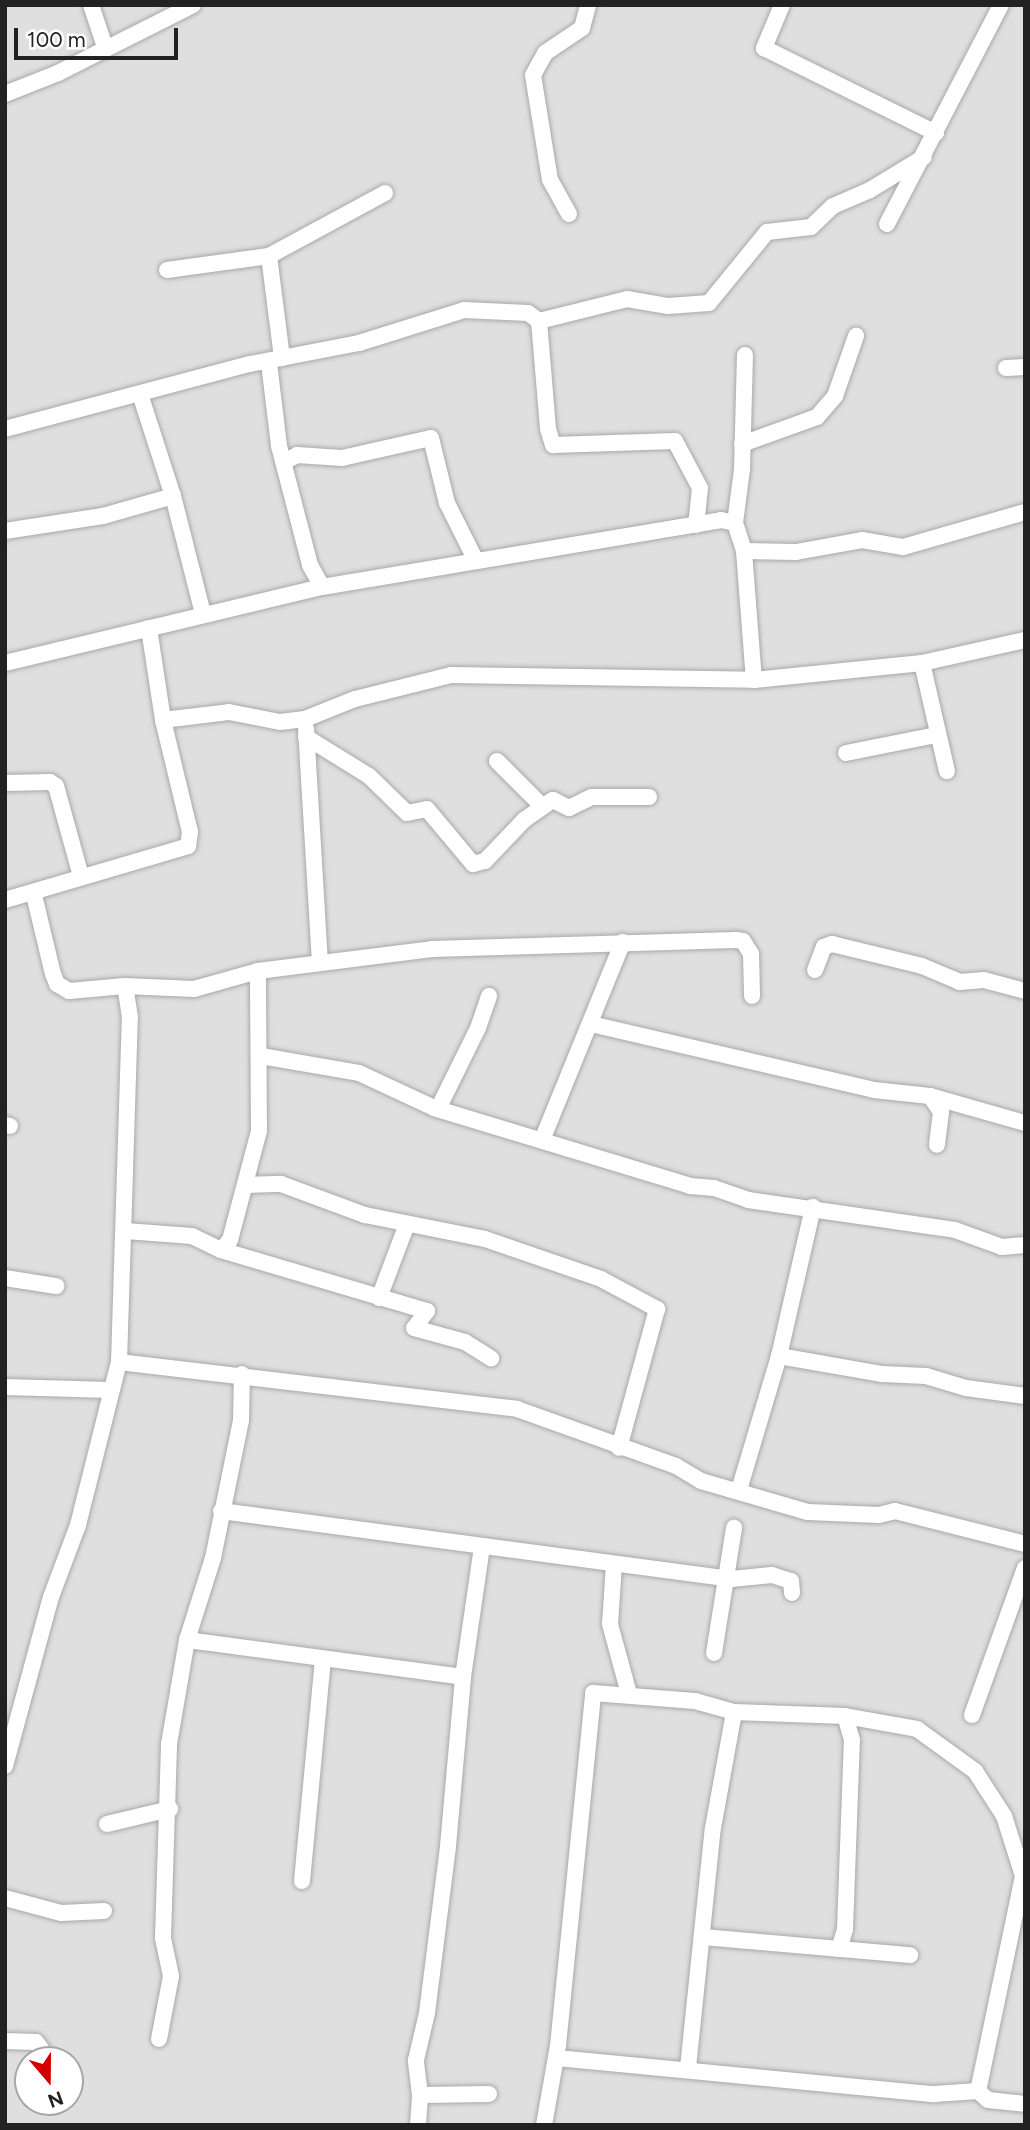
<!DOCTYPE html>
<html>
<head>
<meta charset="utf-8">
<style>
  body { margin:0 }
  #map { position:relative; width:1030px; height:2130px; overflow:hidden; background:#f2efe9; font-family:Figtree,sans-serif }
  div>[style] { position:absolute }
  .residential>* { inset:0; background:#e0dfdf }
  .roads { filter:drop-shadow(0 0 2px #a9a9a9) drop-shadow(0 0 2px #a9a9a9) }
  .minor>* { height:16px; margin:-8px; padding:0 8px; transform-origin:8px; border-radius:8px; background:#fff }
  span { translate:-50% -50%; white-space:nowrap; text-align:center; line-height:1.15; -webkit-text-stroke:5px #fff; paint-order:stroke }
  .frame { position:absolute; inset:0; border:7px solid #222; pointer-events:none }
  .north { position:absolute; left:14px; top:2046px; width:70px; height:70px; box-sizing:border-box; background:#fff; border:2px solid #a7a7a7; border-radius:50%; rotate:160deg; font-size:19px; font-weight:700; line-height:28px; text-align:center; color:#222 }
  .north::after { content:''; display:block; margin:auto; width:24px; height:32px; background:#d40000; clip-path:polygon(50% 0,100% 100%,50% 72%,0 100%) }
  .scale { position:absolute; left:14px; top:28px; width:164px; height:32px; box-sizing:border-box; border:4px solid #222; border-top:0; padding-left:9px; font-size:21px; line-height:24px; white-space:nowrap; color:#222; -webkit-text-stroke:5px #fff; paint-order:stroke }
</style>
</head>
<body>
<div id="map">
  <div class="residential">
    <i style="clip-path:polygon(evenodd,5px 5px,1025px 5px,1025px 2125px,5px 2125px,5px 5px,28px 2060px,70px 2060px,70px 2102px,28px 2102px,28px 2060px)"></i>
  </div>
  <div class="roads">
    <div class="minor">
      <i style="left:91px;top:5px;width:44px;rotate:71.6deg"></i>
      <i style="left:782px;top:5px;width:47px;rotate:112.7deg"></i>
      <i style="left:764px;top:48px;width:192px;rotate:26.3deg"></i>
      <i style="left:5px;top:94px;width:57px;rotate:-21.6deg"></i>
      <i style="left:58px;top:73px;width:151px;rotate:-26.7deg"></i>
      <i style="left:569px;top:214px;width:39px;rotate:-119deg"></i>
      <i style="left:550px;top:180px;width:106px;rotate:-99.2deg"></i>
      <i style="left:533px;top:75px;width:25px;rotate:-61deg"></i>
      <i style="left:545px;top:53px;width:45px;rotate:-34deg"></i>
      <i style="left:582px;top:28px;width:24px;rotate:-75deg"></i>
      <i style="left:887px;top:224px;width:247px;rotate:-62.5deg"></i>
      <i style="left:269px;top:256px;width:103px;rotate:82.7deg"></i>
      <i style="left:167px;top:270px;width:103px;rotate:-7.8deg"></i>
      <i style="left:269px;top:256px;width:132px;rotate:-28.5deg"></i>
      <i style="left:539px;top:321px;width:91px;rotate:-14deg"></i>
      <i style="left:627px;top:299px;width:42px;rotate:9.7deg"></i>
      <i style="left:668px;top:306px;width:41px;rotate:-4.2deg"></i>
      <i style="left:709px;top:303px;width:92px;rotate:-50.8deg"></i>
      <i style="left:767px;top:232px;width:44px;rotate:-6.5deg"></i>
      <i style="left:811px;top:227px;width:30px;rotate:-44deg"></i>
      <i style="left:833px;top:206px;width:40px;rotate:-23.4deg"></i>
      <i style="left:870px;top:190px;width:63px;rotate:-31.4deg"></i>
      <i style="left:269px;top:363px;width:84px;rotate:83.1deg"></i>
      <i style="left:279px;top:446px;width:123px;rotate:75.4deg"></i>
      <i style="left:310px;top:565px;width:25px;rotate:61deg"></i>
      <i style="left:1006px;top:368px;width:19px;rotate:-3deg"></i>
      <i style="left:140px;top:394px;width:107px;rotate:72.1deg"></i>
      <i style="left:173px;top:496px;width:122px;rotate:75.7deg"></i>
      <i style="left:5px;top:429px;width:253px;rotate:-14.9deg"></i>
      <i style="left:250px;top:364px;width:111px;rotate:-10.9deg"></i>
      <i style="left:359px;top:343px;width:110px;rotate:-17.4deg"></i>
      <i style="left:464px;top:310px;width:64px;rotate:2.7deg"></i>
      <i style="left:528px;top:313px;width:14px;rotate:36deg"></i>
      <i style="left:539px;top:321px;width:108px;rotate:85.2deg"></i>
      <i style="left:548px;top:429px;width:17px;rotate:73deg"></i>
      <i style="left:553px;top:445px;width:122px;rotate:-1.9deg"></i>
      <i style="left:675px;top:441px;width:53px;rotate:62deg"></i>
      <i style="left:700px;top:488px;width:37px;rotate:96deg"></i>
      <i style="left:742px;top:444px;width:80px;rotate:-19.8deg"></i>
      <i style="left:817px;top:417px;width:28px;rotate:-49deg"></i>
      <i style="left:835px;top:396px;width:64px;rotate:-70.7deg"></i>
      <i style="left:284px;top:462px;width:15px;rotate:-28deg"></i>
      <i style="left:297px;top:455px;width:45px;rotate:3.8deg"></i>
      <i style="left:342px;top:458px;width:91px;rotate:-12.7deg"></i>
      <i style="left:431px;top:438px;width:67px;rotate:76.2deg"></i>
      <i style="left:447px;top:503px;width:63px;rotate:63.4deg"></i>
      <i style="left:735px;top:523px;width:54px;rotate:-82.6deg"></i>
      <i style="left:742px;top:469px;width:114px;rotate:-88.5deg"></i>
      <i style="left:5px;top:531px;width:99px;rotate:-8.7deg"></i>
      <i style="left:103px;top:516px;width:73px;rotate:-15.9deg"></i>
      <i style="left:744px;top:551px;width:52px;rotate:1.1deg"></i>
      <i style="left:796px;top:552px;width:67px;rotate:-10.3deg"></i>
      <i style="left:862px;top:540px;width:42px;rotate:9.7deg"></i>
      <i style="left:903px;top:547px;width:127px;rotate:-16deg"></i>
      <i style="left:5px;top:663px;width:326px;rotate:-13.5deg"></i>
      <i style="left:322px;top:587px;width:405px;rotate:-9.5deg"></i>
      <i style="left:721px;top:520px;width:14px;rotate:12deg"></i>
      <i style="left:735px;top:523px;width:29px;rotate:72deg"></i>
      <i style="left:744px;top:551px;width:129px;rotate:85.6deg"></i>
      <i style="left:922px;top:663px;width:111px;rotate:77deg"></i>
      <i style="left:163px;top:720px;width:66px;rotate:-6.9deg"></i>
      <i style="left:229px;top:712px;width:52px;rotate:11.1deg"></i>
      <i style="left:280px;top:722px;width:25px;rotate:-7deg"></i>
      <i style="left:305px;top:719px;width:54px;rotate:-21.8deg"></i>
      <i style="left:355px;top:699px;width:99px;rotate:-14deg"></i>
      <i style="left:451px;top:675px;width:303px;rotate:0.9deg"></i>
      <i style="left:754px;top:680px;width:169px;rotate:-5.8deg"></i>
      <i style="left:922px;top:663px;width:106px;rotate:-12.6deg"></i>
      <i style="left:306px;top:728px;width:235px;rotate:86.6deg"></i>
      <i style="left:306px;top:737px;width:74px;rotate:31.8deg"></i>
      <i style="left:369px;top:776px;width:53px;rotate:44.2deg"></i>
      <i style="left:407px;top:813px;width:20px;rotate:-11deg"></i>
      <i style="left:427px;top:809px;width:72px;rotate:50.1deg"></i>
      <i style="left:473px;top:864px;width:12px;rotate:-14deg"></i>
      <i style="left:485px;top:861px;width:57px;rotate:-46.4deg"></i>
      <i style="left:524px;top:820px;width:35px;rotate:-35deg"></i>
      <i style="left:553px;top:800px;width:18px;rotate:27deg"></i>
      <i style="left:569px;top:808px;width:25px;rotate:-26deg"></i>
      <i style="left:592px;top:797px;width:57px"></i>
      <i style="left:846px;top:753px;width:92px;rotate:-11.3deg"></i>
      <i style="left:497px;top:761px;width:62px;rotate:45deg"></i>
      <i style="left:5px;top:783px;width:45px;rotate:-1.3deg"></i>
      <i style="left:50px;top:782px;width:7px;rotate:34deg"></i>
      <i style="left:56px;top:786px;width:93px;rotate:74.5deg"></i>
      <i style="left:34px;top:895px;width:81px;rotate:76.5deg"></i>
      <i style="left:53px;top:974px;width:11px;rotate:68deg"></i>
      <i style="left:57px;top:984px;width:14px;rotate:30deg"></i>
      <i style="left:69px;top:991px;width:56px;rotate:-5.1deg"></i>
      <i style="left:125px;top:986px;width:69px;rotate:2.5deg"></i>
      <i style="left:194px;top:989px;width:66px;rotate:-15.7deg"></i>
      <i style="left:258px;top:971px;width:175px;rotate:-7.2deg"></i>
      <i style="left:432px;top:949px;width:304px;rotate:-1.7deg"></i>
      <i style="left:736px;top:940px;width:7px;rotate:8deg"></i>
      <i style="left:743px;top:941px;width:15px;rotate:58deg"></i>
      <i style="left:751px;top:954px;width:42px;rotate:88.6deg"></i>
      <i style="left:5px;top:900px;width:191px;rotate:-16.4deg"></i>
      <i style="left:188px;top:846px;width:14px;rotate:-82deg"></i>
      <i style="left:190px;top:832px;width:115px;rotate:-103.6deg"></i>
      <i style="left:163px;top:720px;width:93px;rotate:-98.7deg"></i>
      <i style="left:815px;top:970px;width:25px;rotate:-69deg"></i>
      <i style="left:824px;top:947px;width:9px;rotate:-21deg"></i>
      <i style="left:832px;top:944px;width:93px;rotate:13.7deg"></i>
      <i style="left:922px;top:966px;width:41px;rotate:22.8deg"></i>
      <i style="left:960px;top:982px;width:24px;rotate:-5deg"></i>
      <i style="left:984px;top:980px;width:42px;rotate:15deg"></i>
      <i style="left:591px;top:1024px;width:291px;rotate:13.1deg"></i>
      <i style="left:874px;top:1090px;width:56px;rotate:6.1deg"></i>
      <i style="left:930px;top:1096px;width:99px;rotate:15.9deg"></i>
      <i style="left:261px;top:1056px;width:99px;rotate:9.8deg"></i>
      <i style="left:359px;top:1073px;width:83px;rotate:25deg"></i>
      <i style="left:434px;top:1108px;width:268px;rotate:16.9deg"></i>
      <i style="left:690px;top:1186px;width:24px;rotate:5deg"></i>
      <i style="left:714px;top:1188px;width:36px;rotate:19deg"></i>
      <i style="left:748px;top:1200px;width:209px;rotate:8.2deg"></i>
      <i style="left:955px;top:1230px;width:50px;rotate:19.9deg"></i>
      <i style="left:1002px;top:1247px;width:23px;rotate:-5deg"></i>
      <i style="left:930px;top:1096px;width:19px;rotate:55deg"></i>
      <i style="left:941px;top:1112px;width:33px;rotate:97deg"></i>
      <i style="left:438px;top:1109px;width:90px;rotate:-63.7deg"></i>
      <i style="left:478px;top:1028px;width:34px;rotate:-71deg"></i>
      <i style="left:5px;top:1125px;width:5px;rotate:11deg"></i>
      <i style="left:542px;top:1140px;width:214px;rotate:-67.8deg"></i>
      <i style="left:246px;top:1185px;width:35px;rotate:-2deg"></i>
      <i style="left:281px;top:1184px;width:90px;rotate:20.3deg"></i>
      <i style="left:365px;top:1215px;width:122px;rotate:11.3deg"></i>
      <i style="left:485px;top:1239px;width:123px;rotate:19deg"></i>
      <i style="left:601px;top:1279px;width:64px;rotate:28.2deg"></i>
      <i style="left:657px;top:1309px;width:144px;rotate:105.3deg"></i>
      <i style="left:126px;top:1231px;width:66px;rotate:4.3deg"></i>
      <i style="left:192px;top:1236px;width:32px;rotate:26deg"></i>
      <i style="left:221px;top:1250px;width:13px;rotate:-48deg"></i>
      <i style="left:230px;top:1240px;width:113px;rotate:-75.1deg"></i>
      <i style="left:259px;top:1131px;width:160px;rotate:-90.4deg"></i>
      <i style="left:221px;top:1250px;width:215px;rotate:16.5deg"></i>
      <i style="left:427px;top:1311px;width:21px;rotate:127deg"></i>
      <i style="left:414px;top:1328px;width:53px;rotate:15.4deg"></i>
      <i style="left:465px;top:1342px;width:31px;rotate:32deg"></i>
      <i style="left:5px;top:1278px;width:52px;rotate:8.9deg"></i>
      <i style="left:379px;top:1298px;width:79px;rotate:-69.3deg"></i>
      <i style="left:779px;top:1356px;width:105px;rotate:9.9deg"></i>
      <i style="left:882px;top:1374px;width:44px;rotate:2.6deg"></i>
      <i style="left:926px;top:1376px;width:42px;rotate:16.7deg"></i>
      <i style="left:966px;top:1388px;width:60px;rotate:7.7deg"></i>
      <i style="left:119px;top:1362px;width:401px;rotate:6.7deg"></i>
      <i style="left:517px;top:1409px;width:169px;rotate:19.7deg"></i>
      <i style="left:676px;top:1466px;width:29px;rotate:31deg"></i>
      <i style="left:701px;top:1481px;width:111px;rotate:16.2deg"></i>
      <i style="left:808px;top:1512px;width:71px;rotate:2.4deg"></i>
      <i style="left:879px;top:1515px;width:16px;rotate:-14deg"></i>
      <i style="left:895px;top:1511px;width:134px;rotate:14.2deg"></i>
      <i style="left:5px;top:1387px;width:105px;rotate:1.6deg"></i>
      <i style="left:739px;top:1490px;width:140px;rotate:-73.4deg"></i>
      <i style="left:779px;top:1356px;width:153px;rotate:-77.1deg"></i>
      <i style="left:221px;top:1511px;width:515px;rotate:7.59deg"></i>
      <i style="left:731px;top:1579px;width:41px;rotate:-5.6deg"></i>
      <i style="left:772px;top:1575px;width:20px;rotate:18deg"></i>
      <i style="left:791px;top:1581px;width:12px;rotate:85deg"></i>
      <i style="left:614px;top:1564px;width:60px;rotate:93.8deg"></i>
      <i style="left:610px;top:1624px;width:73px;rotate:74.8deg"></i>
      <i style="left:187px;top:1640px;width:278px;rotate:7.6deg"></i>
      <i style="left:714px;top:1653px;width:127px;rotate:-80.9deg"></i>
      <i style="left:972px;top:1715px;width:156px;rotate:-70.2deg"></i>
      <i style="left:5px;top:1766px;width:175px;rotate:-74.8deg"></i>
      <i style="left:51px;top:1597px;width:77px;rotate:-69.4deg"></i>
      <i style="left:78px;top:1525px;width:168px;rotate:-75.9deg"></i>
      <i style="left:119px;top:1362px;width:345px;rotate:-88.2deg"></i>
      <i style="left:130px;top:1017px;width:31px;rotate:-99deg"></i>
      <i style="left:107px;top:1824px;width:65px;rotate:-13.4deg"></i>
      <i style="left:302px;top:1881px;width:222px;rotate:-84.6deg"></i>
      <i style="left:5px;top:1898px;width:58px;rotate:15deg"></i>
      <i style="left:61px;top:1913px;width:43px;rotate:-2.7deg"></i>
      <i style="left:703px;top:1937px;width:208px;rotate:5deg"></i>
      <i style="left:839px;top:1949px;width:21px;rotate:-73deg"></i>
      <i style="left:845px;top:1929px;width:189px;rotate:-87.9deg"></i>
      <i style="left:852px;top:1740px;width:25px;rotate:-106deg"></i>
      <i style="left:159px;top:2039px;width:64px;rotate:-79.2deg"></i>
      <i style="left:171px;top:1976px;width:40px;rotate:-102deg"></i>
      <i style="left:163px;top:1937px;width:193px;rotate:-88.2deg"></i>
      <i style="left:169px;top:1744px;width:106px;rotate:-80.2deg"></i>
      <i style="left:187px;top:1640px;width:86px;rotate:-72.4deg"></i>
      <i style="left:213px;top:1558px;width:141px;rotate:-78.5deg"></i>
      <i style="left:241px;top:1420px;width:46px;rotate:-88.8deg"></i>
      <i style="left:5px;top:2041px;width:31px;rotate:2deg"></i>
      <i style="left:36px;top:2042px;width:22px;rotate:54deg"></i>
      <i style="left:557px;top:2058px;width:379px;rotate:5.5deg"></i>
      <i style="left:934px;top:2094px;width:44px;rotate:-3.9deg"></i>
      <i style="left:978px;top:2091px;width:13px;rotate:42deg"></i>
      <i style="left:988px;top:2100px;width:37px;rotate:6deg"></i>
      <i style="left:688px;top:2068px;width:241px;rotate:-84.1deg"></i>
      <i style="left:713px;top:1828px;width:118px;rotate:-79.7deg"></i>
      <i style="left:420px;top:2095px;width:69px;rotate:-0.8deg"></i>
      <i style="left:418px;top:2125px;width:30px;rotate:-86deg"></i>
      <i style="left:420px;top:2095px;width:35px;rotate:-97deg"></i>
      <i style="left:416px;top:2060px;width:48px;rotate:-76.8deg"></i>
      <i style="left:427px;top:2013px;width:168px;rotate:-82.8deg"></i>
      <i style="left:448px;top:1846px;width:170px;rotate:-84.9deg"></i>
      <i style="left:463px;top:1677px;width:132px;rotate:-81.7deg"></i>
      <i style="left:544px;top:2125px;width:80px;rotate:-80deg"></i>
      <i style="left:558px;top:2046px;width:355px;rotate:-84.3deg"></i>
      <i style="left:593px;top:1693px;width:102px;rotate:4.5deg"></i>
      <i style="left:695px;top:1701px;width:41px;rotate:15.8deg"></i>
      <i style="left:734px;top:1712px;width:111px;rotate:2.1deg"></i>
      <i style="left:845px;top:1716px;width:73px;rotate:10.2deg"></i>
      <i style="left:917px;top:1729px;width:72px;rotate:35.9deg"></i>
      <i style="left:975px;top:1771px;width:54px;rotate:57.2deg"></i>
      <i style="left:1004px;top:1816px;width:63px;rotate:72.4deg"></i>
      <i style="left:1023px;top:1876px;width:220px;rotate:101.8deg"></i>
    </div>
  </div>
  <div class="frame"></div>
  <div class="north">N</div>
  <div class="scale">100 m</div>
</div>
</body>
</html>
